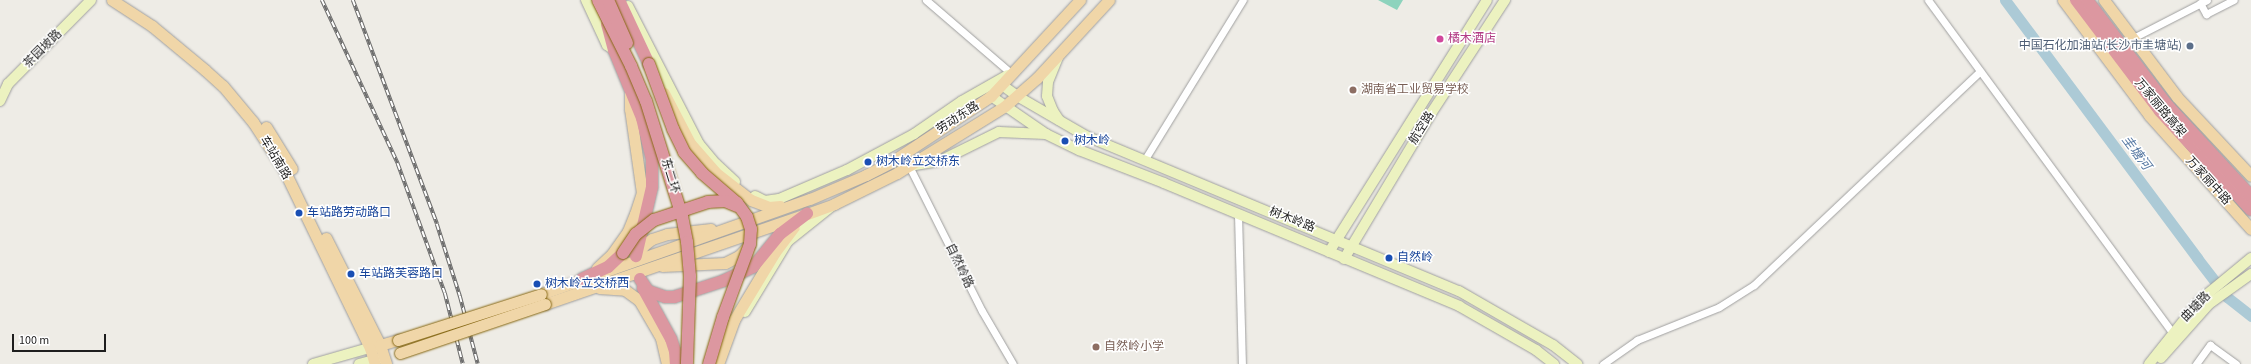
<!DOCTYPE html>
<html>
<head>
<meta charset="utf-8">
<style>
  body { margin:0 }
  #map { position:relative; width:2251px; height:364px; overflow:hidden; background:#eeece6; font-family:"Source Sans 3","Noto Sans SC",sans-serif }
  div>[style] { position:absolute }
  .pitch>* { inset:0; background:#8dd3bd }
  .river>* { height:11px; margin:-5.5px; padding:0 5.5px; transform-origin:5.5px; border-radius:5.5px; background:#accad6 }
  .roads { filter:drop-shadow(0 0 1px #9f9f9f) drop-shadow(0 0 1px #9f9f9f) }
  .street>* { height:7px; margin:-3.5px; padding:0 3.5px; transform-origin:3.5px; border-radius:3.5px; background:#fff }
  .secondary>* { height:10px; margin:-5px; padding:0 5px; transform-origin:5px; border-radius:5px; background:#ecf2c0 }
  .primary>* { height:11px; margin:-5.5px; padding:0 5.5px; transform-origin:5.5px; border-radius:5.5px; background:#f0d6a8 }
  .highway>* { height:12px; margin:-6px; padding:0 6px; transform-origin:6px; border-radius:6px; background:#dc97a0 }
  .rail>* { height:3.5px; margin-top:-1.75px; transform-origin:0; background:repeating-linear-gradient(90deg,#fff 0 6px,#6c6c6c 0 12px); box-sizing:border-box; border-block:1px solid #6c6c6c }
  .bridges { filter:drop-shadow(0 0 1px #866712) drop-shadow(0 0 1px #866712) }
  .primary-bridge>* { height:11px; margin:-5.5px; padding:0 5.5px; transform-origin:5.5px; border-radius:5.5px; background:#f0d6a8 }
  .highway-bridge>* { height:12px; margin:-6px; padding:0 6px; transform-origin:6px; border-radius:6px; background:#dc97a0 }
  .dots>* { width:11px; height:11px; translate:-50% -50%; box-sizing:border-box; border:2px solid #fff; border-radius:50% }
  span { translate:-50% -50%; white-space:nowrap; text-align:center; line-height:1.15; -webkit-text-stroke:3px #fff; paint-order:stroke }
  .hotel-label { font-size:12px; color:#b23c85 }
  .left { translate:0 -50%; text-align:left }
  .service-label { font-size:12px; color:#4e5e75 }
  .right { translate:-100% -50%; text-align:right }
  .street-label { font-size:12px; color:#1e1e1e }
  .education-label { font-size:12px; color:#785e54 }
  .transit-label { font-size:12px; color:#164399 }
  .water-label { font-size:13px; color:#5678a2; font-style:italic }
  .scale { position:absolute; left:12px; top:334px; width:94px; height:18px; box-sizing:border-box; border:2px solid #1e1e1e; border-top:0; padding-left:5px; font-size:12px; line-height:14px; white-space:nowrap; color:#1e1e1e; -webkit-text-stroke:3px #fff; paint-order:stroke }
</style>
</head>
<body>
<div id="map">
  <div class="pitch">
    <i style="clip-path:polygon(1378px 0,1403px 0,1397px 10px)"></i>
  </div>
  <div class="river">
    <i style="left:2005px;top:0;width:322px;rotate:53.3deg"></i>
    <i style="left:2197px;top:258px;width:49px;rotate:52.4deg"></i>
    <i style="left:2227px;top:297px;width:31px;rotate:38deg"></i>
  </div>
  <div class="roads">
    <div class="street">
      <i style="left:926px;top:0;width:112px;rotate:40.7deg"></i>
      <i style="left:1928px;top:0;width:413px;rotate:53.7deg"></i>
      <i style="left:2200px;top:3px;width:13px;rotate:61deg"></i>
      <i style="left:2206px;top:14px;width:31px;rotate:-27deg"></i>
      <i style="left:2133px;top:38px;width:83px;rotate:-27.2deg"></i>
      <i style="left:1145px;top:159px;width:187px;rotate:-58.4deg"></i>
      <i style="left:909px;top:166px;width:162px;rotate:63.3deg"></i>
      <i style="left:982px;top:311px;width:61px;rotate:59.7deg"></i>
      <i style="left:1238px;top:214px;width:150px;rotate:88.5deg"></i>
      <i style="left:1603px;top:364px;width:42px;rotate:-35.2deg"></i>
      <i style="left:1637px;top:340px;width:88px;rotate:-21.9deg"></i>
      <i style="left:1719px;top:307px;width:41px;rotate:-32.2deg"></i>
      <i style="left:1754px;top:285px;width:311px;rotate:-43.4deg"></i>
      <i style="left:2196px;top:364px;width:24px;rotate:-54deg"></i>
      <i style="left:2210px;top:345px;width:32px;rotate:36deg"></i>
    </div>
    <div class="secondary">
      <i style="left:586px;top:0;width:50px;rotate:65deg"></i>
      <i style="left:607px;top:45px;width:9px;rotate:36deg"></i>
      <i style="left:628px;top:6px;width:155px;rotate:62.8deg"></i>
      <i style="left:699px;top:144px;width:26px;rotate:50deg"></i>
      <i style="left:716px;top:164px;width:26px;rotate:43deg"></i>
      <i style="left:1002px;top:85px;width:19px;rotate:36deg"></i>
      <i style="left:1017px;top:96px;width:80px;rotate:30.1deg"></i>
      <i style="left:1086px;top:136px;width:404px;rotate:22.6deg"></i>
      <i style="left:1459px;top:291px;width:108px;rotate:29.9deg"></i>
      <i style="left:1553px;top:345px;width:31px;rotate:38deg"></i>
      <i style="left:991px;top:96px;width:67px;rotate:34.6deg"></i>
      <i style="left:1046px;top:134px;width:37px;rotate:26deg"></i>
      <i style="left:1079px;top:150px;width:91px;rotate:21.2deg"></i>
      <i style="left:1164px;top:183px;width:320px;rotate:22.6deg"></i>
      <i style="left:1459px;top:306px;width:89px;rotate:29.7deg"></i>
      <i style="left:1536px;top:350px;width:23px;rotate:38deg"></i>
      <i style="left:0;top:101px;width:19px;rotate:-65deg"></i>
      <i style="left:8px;top:84px;width:118px;rotate:-45.3deg"></i>
      <i style="left:1059px;top:120px;width:11px;rotate:-124deg"></i>
      <i style="left:1053px;top:111px;width:16px;rotate:-112deg"></i>
      <i style="left:1047px;top:96px;width:14px;rotate:-86deg"></i>
      <i style="left:1048px;top:82px;width:29px;rotate:-68deg"></i>
      <i style="left:909px;top:166px;width:31px;rotate:-9deg"></i>
      <i style="left:940px;top:161px;width:66px;rotate:-26.2deg"></i>
      <i style="left:999px;top:132px;width:47px;rotate:2.4deg"></i>
      <i style="left:755px;top:196px;width:11px;rotate:27deg"></i>
      <i style="left:765px;top:201px;width:14px;rotate:-8deg"></i>
      <i style="left:779px;top:199px;width:74px;rotate:-23.1deg"></i>
      <i style="left:847px;top:170px;width:76px;rotate:-28.2deg"></i>
      <i style="left:914px;top:134px;width:58px;rotate:-34.5deg"></i>
      <i style="left:962px;top:101px;width:53px;rotate:-29.5deg"></i>
      <i style="left:1329px;top:252px;width:297px;rotate:-57.9deg"></i>
      <i style="left:1344px;top:259px;width:171px;rotate:-59.1deg"></i>
      <i style="left:1432px;top:112px;width:134px;rotate:-56.9deg"></i>
      <i style="left:745px;top:312px;width:83px;rotate:-58.8deg"></i>
      <i style="left:788px;top:241px;width:56px;rotate:-38.5deg"></i>
      <i style="left:2161px;top:358px;width:72px;rotate:-48.4deg"></i>
      <i style="left:2209px;top:304px;width:52px;rotate:-35.5deg"></i>
      <i style="left:313px;top:364px;width:66px;rotate:-15.9deg"></i>
      <i style="left:359px;top:364px;width:23px;rotate:-15deg"></i>
      <i style="left:2149px;top:364px;width:82px;rotate:-51.4deg"></i>
      <i style="left:2200px;top:300px;width:66px;rotate:-39.5deg"></i>
    </div>
    <div class="primary">
      <i style="left:112px;top:0;width:48px;rotate:33deg"></i>
      <i style="left:152px;top:26px;width:69px;rotate:39.7deg"></i>
      <i style="left:205px;top:70px;width:24px;rotate:42deg"></i>
      <i style="left:223px;top:86px;width:47px;rotate:50.2deg"></i>
      <i style="left:253px;top:122px;width:57px;rotate:57.1deg"></i>
      <i style="left:284px;top:170px;width:198px;rotate:64.2deg"></i>
      <i style="left:370px;top:348px;width:17px;rotate:73deg"></i>
      <i style="left:2063px;top:0;width:144px;rotate:53.2deg"></i>
      <i style="left:2149px;top:115px;width:153px;rotate:48.2deg"></i>
      <i style="left:2104px;top:0;width:121px;rotate:53deg"></i>
      <i style="left:2177px;top:97px;width:108px;rotate:46.9deg"></i>
      <i style="left:664px;top:93px;width:56px;rotate:62.5deg"></i>
      <i style="left:690px;top:143px;width:38px;rotate:49deg"></i>
      <i style="left:715px;top:172px;width:46px;rotate:37.9deg"></i>
      <i style="left:751px;top:200px;width:19px;rotate:21deg"></i>
      <i style="left:769px;top:207px;width:11px;rotate:-5deg"></i>
      <i style="left:266px;top:127px;width:49px;rotate:58.2deg"></i>
      <i style="left:326px;top:238px;width:120px;rotate:63.2deg"></i>
      <i style="left:380px;top:345px;width:20px;rotate:72deg"></i>
      <i style="left:637px;top:255px;width:12px;rotate:-55deg"></i>
      <i style="left:644px;top:245px;width:10px;rotate:-37deg"></i>
      <i style="left:652px;top:239px;width:16px;rotate:-18deg"></i>
      <i style="left:667px;top:234px;width:44px;rotate:-6.5deg"></i>
      <i style="left:662px;top:266px;width:63px;rotate:-2.7deg"></i>
      <i style="left:725px;top:263px;width:16px;rotate:-27deg"></i>
      <i style="left:739px;top:256px;width:15px;rotate:-48deg"></i>
      <i style="left:597px;top:268px;width:21px;rotate:-43deg"></i>
      <i style="left:612px;top:254px;width:28px;rotate:-55deg"></i>
      <i style="left:628px;top:231px;width:18px;rotate:-68deg"></i>
      <i style="left:635px;top:214px;width:22px;rotate:-72deg"></i>
      <i style="left:642px;top:193px;width:85px;rotate:-98.1deg"></i>
      <i style="left:630px;top:109px;width:15px;rotate:-90deg"></i>
      <i style="left:599px;top:288px;width:26px;rotate:4deg"></i>
      <i style="left:625px;top:290px;width:17px;rotate:36deg"></i>
      <i style="left:639px;top:300px;width:44px;rotate:59.9deg"></i>
      <i style="left:661px;top:338px;width:27px;rotate:77deg"></i>
      <i style="left:541px;top:294px;width:285px;rotate:-19.5deg"></i>
      <i style="left:810px;top:199px;width:61px;rotate:-23.2deg"></i>
      <i style="left:866px;top:175px;width:28px;rotate:-27deg"></i>
      <i style="left:891px;top:162px;width:120px;rotate:-33.4deg"></i>
      <i style="left:991px;top:96px;width:131px;rotate:-47.2deg"></i>
      <i style="left:545px;top:304px;width:277px;rotate:-19deg"></i>
      <i style="left:807px;top:214px;width:29px;rotate:-20deg"></i>
      <i style="left:834px;top:204px;width:70px;rotate:-26.2deg"></i>
      <i style="left:897px;top:173px;width:127px;rotate:-31.8deg"></i>
      <i style="left:1005px;top:106px;width:43px;rotate:-41.2deg"></i>
      <i style="left:1037px;top:78px;width:106px;rotate:-47.3deg"></i>
      <i style="left:380px;top:345px;width:19px;rotate:-16deg"></i>
      <i style="left:718px;top:364px;width:47px;rotate:-70deg"></i>
      <i style="left:734px;top:320px;width:79px;rotate:-58.9deg"></i>
      <i style="left:775px;top:252px;width:31px;rotate:-53deg"></i>
    </div>
    <div class="highway">
      <i style="left:619px;top:0;width:71px;rotate:64.9deg"></i>
      <i style="left:2076px;top:0;width:139px;rotate:52.9deg"></i>
      <i style="left:2160px;top:111px;width:134px;rotate:47.4deg"></i>
      <i style="left:2087px;top:0;width:132px;rotate:52.7deg"></i>
      <i style="left:2167px;top:105px;width:124px;rotate:47.3deg"></i>
      <i style="left:607px;top:24px;width:27px;rotate:75deg"></i>
      <i style="left:614px;top:50px;width:74px;rotate:67.6deg"></i>
      <i style="left:642px;top:118px;width:42px;rotate:76.3deg"></i>
      <i style="left:652px;top:159px;width:28px;rotate:90deg"></i>
      <i style="left:652px;top:187px;width:71px;rotate:103.1deg"></i>
      <i style="left:582px;top:279px;width:29px;rotate:-25deg"></i>
      <i style="left:608px;top:267px;width:21px;rotate:-43deg"></i>
      <i style="left:640px;top:279px;width:14px;rotate:56deg"></i>
      <i style="left:648px;top:291px;width:18px;rotate:19deg"></i>
      <i style="left:665px;top:297px;width:9px"></i>
      <i style="left:674px;top:297px;width:52px;rotate:-18.1deg"></i>
      <i style="left:723px;top:281px;width:33px;rotate:-25deg"></i>
      <i style="left:753px;top:267px;width:43px;rotate:-50.7deg"></i>
      <i style="left:780px;top:234px;width:34px;rotate:-37deg"></i>
      <i style="left:643px;top:288px;width:58px;rotate:61.2deg"></i>
      <i style="left:671px;top:339px;width:13px;rotate:72deg"></i>
      <i style="left:675px;top:351px;width:13px;rotate:86deg"></i>
    </div>
  </div>
  <div class="rail">
    <i style="left:322px;top:0;width:181px;rotate:65.1deg"></i>
    <i style="left:398px;top:164px;width:137px;rotate:70deg"></i>
    <i style="left:445px;top:293px;width:73px;rotate:75.8deg"></i>
    <i style="left:353px;top:0;width:239px;rotate:69.4deg"></i>
    <i style="left:437px;top:224px;width:76px;rotate:72.3deg"></i>
    <i style="left:460px;top:296px;width:70px;rotate:75.2deg"></i>
  </div>
  <div class="bridges">
    <div class="primary-bridge">
      <i style="left:398px;top:340px;width:150px;rotate:-17.8deg"></i>
      <i style="left:400px;top:353px;width:153px;rotate:-18.7deg"></i>
    </div>
    <div class="highway-bridge">
      <i style="left:598px;top:0;width:74px;rotate:63.4deg"></i>
      <i style="left:631px;top:66px;width:38px;rotate:67deg"></i>
      <i style="left:646px;top:101px;width:121px;rotate:72.6deg"></i>
      <i style="left:682px;top:216px;width:26px;rotate:79deg"></i>
      <i style="left:687px;top:242px;width:34px;rotate:85deg"></i>
      <i style="left:690px;top:276px;width:88px;rotate:92deg"></i>
      <i style="left:608px;top:0;width:47px;rotate:66.2deg"></i>
      <i style="left:649px;top:64px;width:69px;rotate:69.7deg"></i>
      <i style="left:673px;top:129px;width:25px;rotate:64deg"></i>
      <i style="left:684px;top:152px;width:28px;rotate:49deg"></i>
      <i style="left:702px;top:173px;width:46px;rotate:40.6deg"></i>
      <i style="left:737px;top:203px;width:17px;rotate:54deg"></i>
      <i style="left:747px;top:217px;width:13px;rotate:72deg"></i>
      <i style="left:751px;top:229px;width:15px;rotate:94deg"></i>
      <i style="left:750px;top:244px;width:78px;rotate:110.3deg"></i>
      <i style="left:723px;top:317px;width:49px;rotate:106.6deg"></i>
      <i style="left:623px;top:253px;width:23px;rotate:-56deg"></i>
      <i style="left:636px;top:234px;width:23px;rotate:-38deg"></i>
      <i style="left:654px;top:220px;width:57px;rotate:-18.4deg"></i>
      <i style="left:708px;top:202px;width:17px;rotate:-3deg"></i>
      <i style="left:725px;top:201px;width:13px;rotate:23deg"></i>
    </div>
  </div>
  <div class="dots">
    <i style="left:1440px;top:39px;background:#d1479c"></i>
    <i style="left:2190px;top:46px;background:#5c6f8a"></i>
    <i style="left:1353px;top:90px;background:#8d6e63"></i>
    <i style="left:1065px;top:141px;background:#1a4fb4"></i>
    <i style="left:868px;top:162px;background:#1a4fb4"></i>
    <i style="left:299px;top:213px;background:#1a4fb4"></i>
    <i style="left:1389px;top:258px;background:#1a4fb4"></i>
    <i style="left:351px;top:274px;background:#1a4fb4"></i>
    <i style="left:537px;top:284px;background:#1a4fb4"></i>
    <i style="left:1096px;top:347px;background:#8d6e63"></i>
  </div>
  <div class="hotel-label">
    <span class="left" style="left:1448px;top:39px">橘木酒店</span>
  </div>
  <div class="service-label">
    <span class="right" style="left:2182px;top:46px">中国石化加油站(长沙市圭塘站)</span>
  </div>
  <div class="street-label">
    <span style="left:43px;top:49px;rotate:-45deg">茶园坡路</span>
    <span style="left:2160px;top:108px;rotate:50deg">万家丽路高架</span>
    <span style="left:958px;top:118px;rotate:-33deg">劳动东路</span>
    <span style="left:1422px;top:128px;rotate:-58deg">航空路</span>
    <span style="left:275px;top:158px;rotate:59deg">车站南路</span>
    <span style="left:670px;top:176px;rotate:73deg">东二环</span>
    <span style="left:2208px;top:181px;rotate:48deg">万家丽中路</span>
    <span style="left:1292px;top:220px;rotate:22deg">树木岭路</span>
    <span style="left:959px;top:266px;rotate:64deg">自然岭路</span>
    <span style="left:2196px;top:307px;rotate:-46deg">曲塘路</span>
  </div>
  <div class="education-label">
    <span class="left" style="left:1361px;top:90px">湖南省工业贸易学校</span>
    <span class="left" style="left:1104px;top:347px">自然岭小学</span>
  </div>
  <div class="transit-label">
    <span class="left" style="left:1074px;top:141px">树木岭</span>
    <span class="left" style="left:876px;top:162px">树木岭立交桥东</span>
    <span class="left" style="left:307px;top:213px">车站路劳动路口</span>
    <span class="left" style="left:1397px;top:258px">自然岭</span>
    <span class="left" style="left:359px;top:274px">车站路芙蓉路口</span>
    <span class="left" style="left:545px;top:284px">树木岭立交桥西</span>
  </div>
  <div class="water-label">
    <span style="left:2136px;top:153px;rotate:53deg">圭塘河</span>
  </div>
  <div class="scale">100 m</div>
</div>
</body>
</html>
